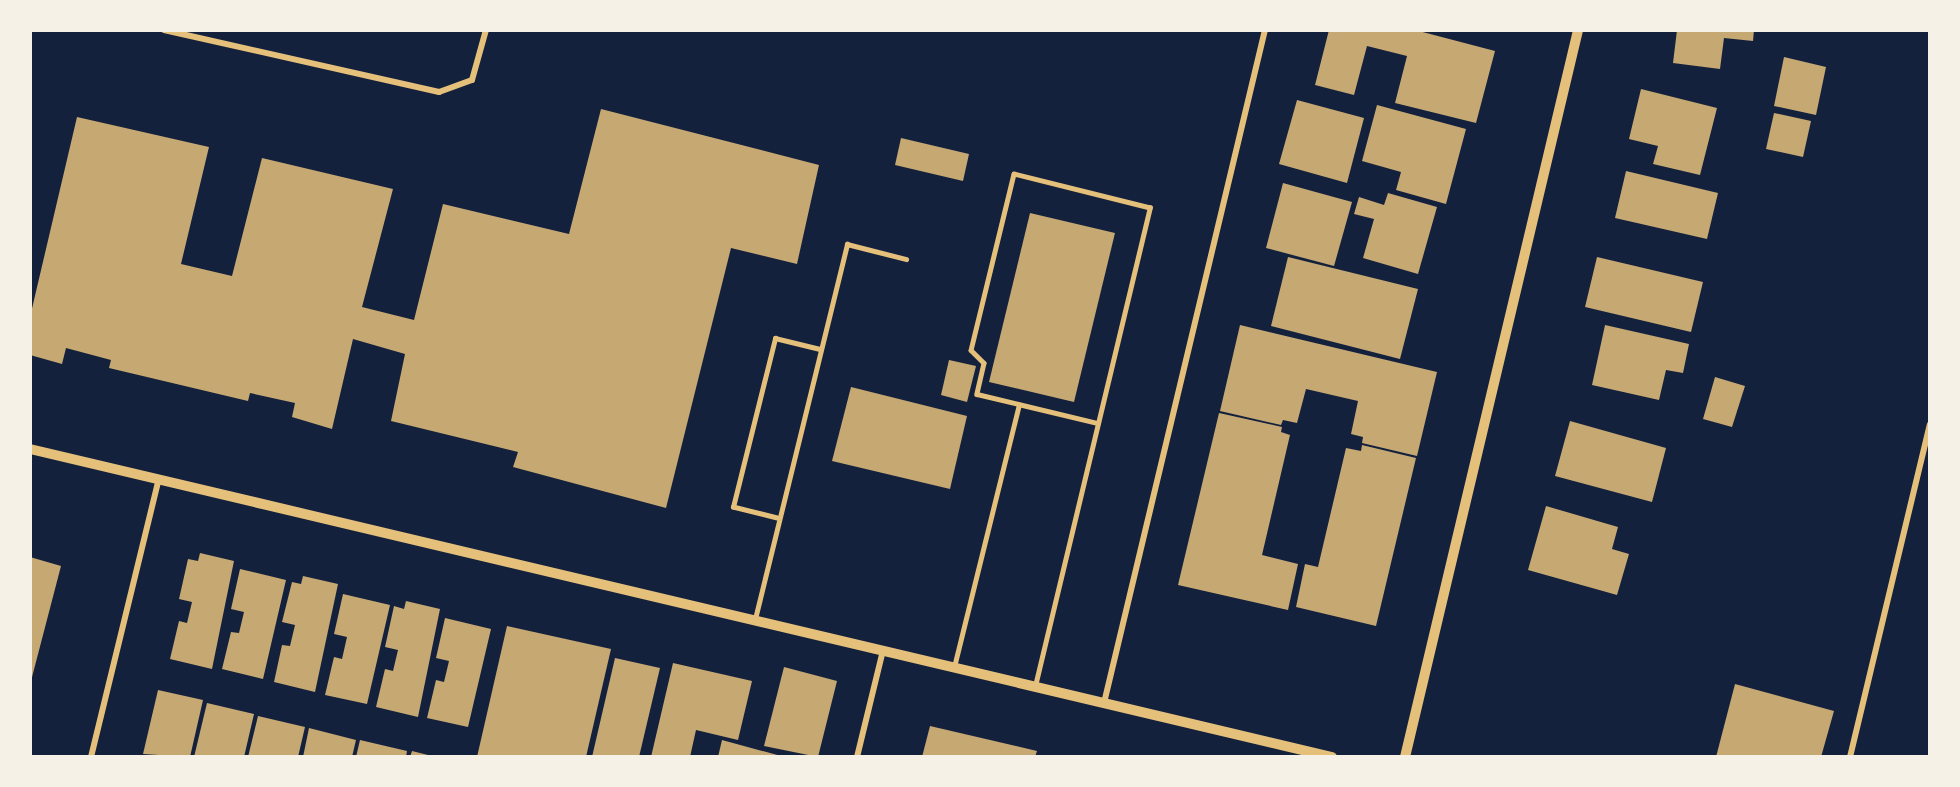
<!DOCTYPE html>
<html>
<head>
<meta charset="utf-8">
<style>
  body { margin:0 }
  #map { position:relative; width:1960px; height:787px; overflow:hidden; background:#14213d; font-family:Figtree,sans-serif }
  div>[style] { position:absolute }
  .building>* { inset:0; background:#c6a872 }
  .service>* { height:4.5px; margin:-2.25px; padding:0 2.25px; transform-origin:2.25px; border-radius:2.25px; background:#e5c07b }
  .minor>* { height:6px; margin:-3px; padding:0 3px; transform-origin:3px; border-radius:3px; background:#e5c07b }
  .tertiary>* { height:10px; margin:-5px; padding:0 5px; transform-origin:5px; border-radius:5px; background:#e5c07b }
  span { translate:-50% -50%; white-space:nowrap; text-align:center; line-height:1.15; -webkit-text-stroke:4.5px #f6f1e7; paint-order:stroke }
  .frame { position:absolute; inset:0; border:32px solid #f6f1e7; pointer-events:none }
</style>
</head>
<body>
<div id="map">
  <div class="building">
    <i style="clip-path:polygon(1329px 30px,1415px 30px,1495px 51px,1476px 123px,1395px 103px,1407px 56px,1367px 46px,1354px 95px,1315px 85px)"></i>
    <i style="clip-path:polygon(1677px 30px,1754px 30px,1753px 41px,1724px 38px,1720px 69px,1673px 63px)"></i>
    <i style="clip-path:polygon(1784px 57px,1826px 67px,1816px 115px,1774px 106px)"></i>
    <i style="clip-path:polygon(1641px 89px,1717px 108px,1700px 175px,1653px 164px,1658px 146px,1629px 139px)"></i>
    <i style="clip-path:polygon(1297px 100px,1364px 118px,1347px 183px,1279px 164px)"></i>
    <i style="clip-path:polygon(1377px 105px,1466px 129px,1446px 204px,1396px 190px,1401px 172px,1362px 161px)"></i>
    <i style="clip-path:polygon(601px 109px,819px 165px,797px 264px,731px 248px,666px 508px,513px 467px,518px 452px,391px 421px,405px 354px,353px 339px,332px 429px,292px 417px,295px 403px,250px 393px,248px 401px,109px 368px,111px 360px,66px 348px,62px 364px,30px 355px,30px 317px,77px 117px,209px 147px,181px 264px,232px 276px,262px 158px,393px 189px,362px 307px,414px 320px,443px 204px,569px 234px)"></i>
    <i style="clip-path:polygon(1774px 113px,1811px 121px,1803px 157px,1766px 149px)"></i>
    <i style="clip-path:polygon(901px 138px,969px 154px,963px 181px,895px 165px)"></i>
    <i style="clip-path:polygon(1626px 171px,1718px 193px,1707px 239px,1615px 218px)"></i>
    <i style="clip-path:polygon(1283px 183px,1352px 202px,1334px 266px,1266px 248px)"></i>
    <i style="clip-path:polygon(1388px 193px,1437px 207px,1418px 274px,1363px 258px,1374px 219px,1354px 214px,1359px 197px,1384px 205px)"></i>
    <i style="clip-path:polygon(1030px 213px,1115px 233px,1074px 402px,989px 382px)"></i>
    <i style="clip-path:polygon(1288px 257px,1418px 289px,1400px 359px,1271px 326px)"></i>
    <i style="clip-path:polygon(1597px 257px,1703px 282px,1691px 332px,1585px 307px)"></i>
    <i style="clip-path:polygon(1240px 325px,1437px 372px,1417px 456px,1362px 443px,1363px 437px,1351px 434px,1358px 401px,1306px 389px,1297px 423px,1283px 420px,1281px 425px,1220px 411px)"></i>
    <i style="clip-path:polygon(1605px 325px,1689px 344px,1683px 373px,1666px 370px,1659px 400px,1592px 385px)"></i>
    <i style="clip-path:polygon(949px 360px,976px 366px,967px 402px,941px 395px)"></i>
    <i style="clip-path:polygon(1715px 377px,1745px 386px,1732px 427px,1703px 419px)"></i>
    <i style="clip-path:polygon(851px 387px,967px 416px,950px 489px,832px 461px)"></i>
    <i style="clip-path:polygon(1219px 413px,1282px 427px,1281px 432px,1290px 435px,1262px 555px,1298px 564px,1288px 610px,1178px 585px)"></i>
    <i style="clip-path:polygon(1570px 421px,1666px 448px,1652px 502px,1555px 476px)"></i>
    <i style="clip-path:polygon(1362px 445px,1416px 458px,1376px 626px,1296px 607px,1305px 564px,1318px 567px,1346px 448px,1361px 451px)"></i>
    <i style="clip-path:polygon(1546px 506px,1618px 527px,1612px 549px,1629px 554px,1617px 595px,1528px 570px)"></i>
    <i style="clip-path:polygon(200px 553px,234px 561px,212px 669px,170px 659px,179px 621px,187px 623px,192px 602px,179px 599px,188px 559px,198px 561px)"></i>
    <i style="clip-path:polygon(30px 557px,61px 566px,31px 681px,30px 681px)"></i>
    <i style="clip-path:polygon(240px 569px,286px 580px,263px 679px,222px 669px,231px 632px,239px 633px,244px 612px,231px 609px)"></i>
    <i style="clip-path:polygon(303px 576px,338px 584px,315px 692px,274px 682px,282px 645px,290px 646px,295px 625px,282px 622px,292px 582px,301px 584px)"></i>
    <i style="clip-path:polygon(343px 594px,390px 605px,367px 704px,325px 695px,334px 657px,342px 659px,347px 637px,334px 634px)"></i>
    <i style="clip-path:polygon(406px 601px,440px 609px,418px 717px,376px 707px,385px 669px,393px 671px,398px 650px,385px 647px,394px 606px,404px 609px)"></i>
    <i style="clip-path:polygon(445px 618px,491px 629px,468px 727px,427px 718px,436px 680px,444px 682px,449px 661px,436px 658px)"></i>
    <i style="clip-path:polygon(507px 626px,611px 649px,586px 757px,477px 757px)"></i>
    <i style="clip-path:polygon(615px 658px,660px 668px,639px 757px,592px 757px)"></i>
    <i style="clip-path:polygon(673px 663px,752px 681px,738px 740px,696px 730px,690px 757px,651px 757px)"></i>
    <i style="clip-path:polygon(784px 667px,837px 681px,818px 757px,764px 746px)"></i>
    <i style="clip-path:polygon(1735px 684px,1834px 711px,1821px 757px,1716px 757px)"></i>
    <i style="clip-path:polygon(158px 690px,203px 700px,190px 757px,143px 754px)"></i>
    <i style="clip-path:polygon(207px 703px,254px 714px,244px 757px,194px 757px)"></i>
    <i style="clip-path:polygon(258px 716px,305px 727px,298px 757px,248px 757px)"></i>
    <i style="clip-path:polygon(930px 726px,1037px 751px,1035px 757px,922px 757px)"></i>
    <i style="clip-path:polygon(309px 728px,356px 740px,352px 757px,303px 757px)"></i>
    <i style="clip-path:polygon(360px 740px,407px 751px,406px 757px,356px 757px)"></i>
    <i style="clip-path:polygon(722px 740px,781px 756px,781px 757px,718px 757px)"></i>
    <i style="clip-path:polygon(412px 751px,432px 756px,432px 757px,410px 757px)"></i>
  </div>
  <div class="service">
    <i style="left:777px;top:518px;width:45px;rotate:-166deg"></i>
    <i style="left:733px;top:507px;width:174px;rotate:-76deg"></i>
    <i style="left:775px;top:338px;width:46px;rotate:13.7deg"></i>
    <i style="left:755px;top:619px;width:386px;rotate:-76.2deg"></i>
    <i style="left:847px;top:244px;width:61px;rotate:14.3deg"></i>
    <i style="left:954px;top:667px;width:270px;rotate:-76.1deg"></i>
    <i style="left:1035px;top:686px;width:492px;rotate:-76.5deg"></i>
    <i style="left:1150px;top:208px;width:140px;rotate:-166deg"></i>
    <i style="left:1014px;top:174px;width:181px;rotate:103.7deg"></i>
    <i style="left:971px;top:350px;width:18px;rotate:45deg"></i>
    <i style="left:984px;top:363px;width:32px;rotate:103deg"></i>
    <i style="left:977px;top:394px;width:124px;rotate:13.5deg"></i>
  </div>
  <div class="minor">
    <i style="left:164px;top:30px;width:282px;rotate:12.7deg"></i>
    <i style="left:439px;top:92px;width:35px;rotate:-20deg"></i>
    <i style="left:472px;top:80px;width:52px;rotate:-74.4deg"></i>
    <i style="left:1104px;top:703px;width:692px;rotate:-76.55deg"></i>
    <i style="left:91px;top:757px;width:286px;rotate:-76.3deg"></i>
    <i style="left:857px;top:757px;width:110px;rotate:-76.3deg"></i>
    <i style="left:1850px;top:757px;width:342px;rotate:-76.5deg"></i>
  </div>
  <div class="tertiary">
    <i style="left:30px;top:449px;width:1338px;rotate:13.31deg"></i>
    <i style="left:1405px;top:757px;width:747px;rotate:-76.61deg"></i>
  </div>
  <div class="frame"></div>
</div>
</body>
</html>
